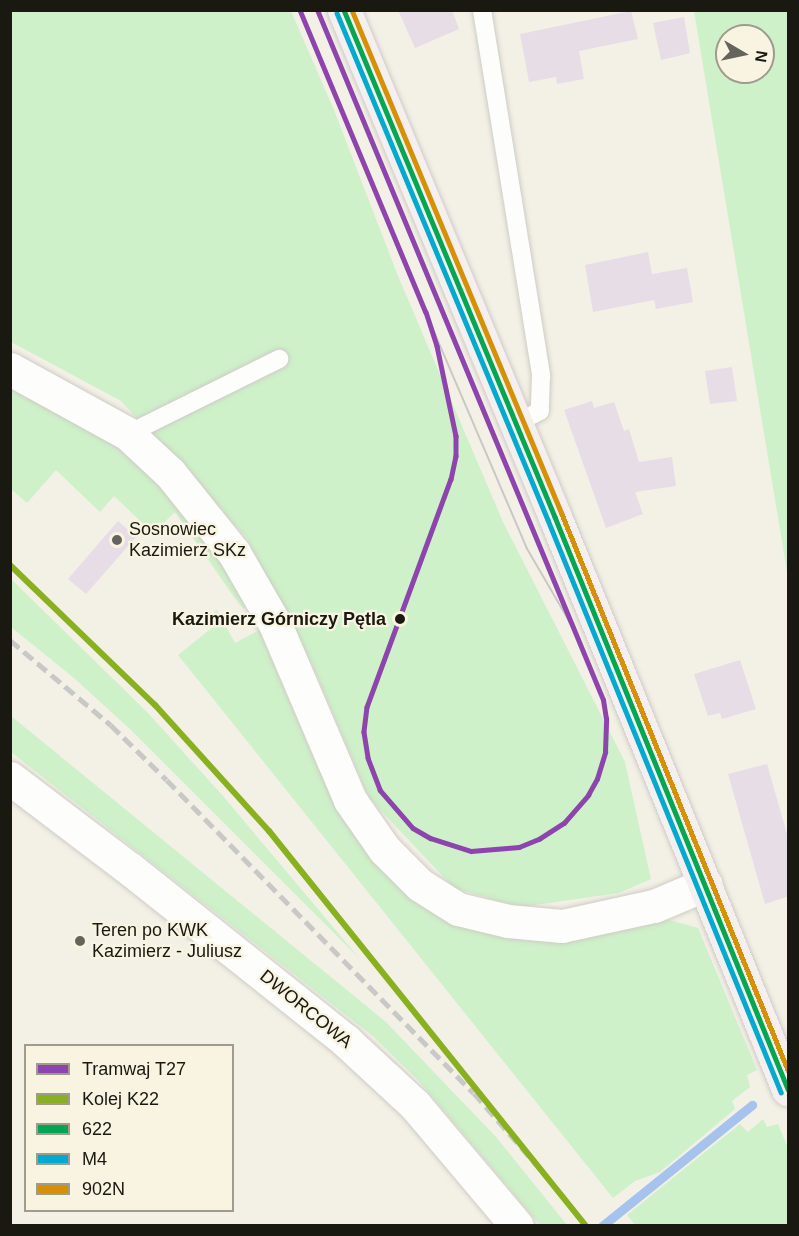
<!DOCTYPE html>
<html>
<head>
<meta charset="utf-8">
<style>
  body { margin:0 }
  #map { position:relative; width:799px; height:1236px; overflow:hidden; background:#f3f0e6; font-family:Helvetica,sans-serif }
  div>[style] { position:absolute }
  .green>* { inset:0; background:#cef1c9 }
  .stream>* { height:9px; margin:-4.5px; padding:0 4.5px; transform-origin:4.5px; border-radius:4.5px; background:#a5c3ec }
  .building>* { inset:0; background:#e7dde6 }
  .roads { filter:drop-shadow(0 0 2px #ceccc5) drop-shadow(0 0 2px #ceccc5) }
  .lane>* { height:18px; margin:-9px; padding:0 9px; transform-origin:9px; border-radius:9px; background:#fdfdfb }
  .street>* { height:33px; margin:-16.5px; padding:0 16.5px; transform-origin:16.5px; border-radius:16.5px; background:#fdfdfb }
  .secondary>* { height:33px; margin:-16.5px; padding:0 16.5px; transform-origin:16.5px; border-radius:16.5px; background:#f5f0ef }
  .tram>* { height:1.5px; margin:-0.75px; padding:0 0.75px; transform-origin:0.75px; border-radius:0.75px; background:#c8c8c6 }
  .rail>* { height:4.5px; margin-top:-2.25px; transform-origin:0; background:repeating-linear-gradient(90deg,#c8c8c6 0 12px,transparent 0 18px) }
  .bus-1>* { height:4.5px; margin:-2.25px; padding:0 2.25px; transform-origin:2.25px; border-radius:2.25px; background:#00a651 }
  .bus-2>* { height:4.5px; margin:-2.25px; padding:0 2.25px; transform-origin:2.25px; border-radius:2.25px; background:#00a9ce }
  .bus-3>* { height:4.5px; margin:-2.25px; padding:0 2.25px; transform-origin:2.25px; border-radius:2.25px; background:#d69103 }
  .rail-1>* { height:6px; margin:-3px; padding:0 3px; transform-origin:3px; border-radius:3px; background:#89b01e }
  .tram-1>* { height:4.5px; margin:-2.25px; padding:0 2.25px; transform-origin:2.25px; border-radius:2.25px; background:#8e44ad }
  .dots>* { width:16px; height:16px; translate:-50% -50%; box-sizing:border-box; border:3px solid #f8f4e1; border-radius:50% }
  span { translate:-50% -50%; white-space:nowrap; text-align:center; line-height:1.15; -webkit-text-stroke:4.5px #f8f4e1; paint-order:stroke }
  .poi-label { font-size:18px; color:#191811 }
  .left { translate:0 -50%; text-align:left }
  .stop-label { font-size:18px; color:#191811; font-weight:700 }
  .right { translate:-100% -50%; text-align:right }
  .street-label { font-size:18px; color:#191811 }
  .frame { position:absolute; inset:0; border:12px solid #191811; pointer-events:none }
  .legend { position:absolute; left:24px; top:1044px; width:210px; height:168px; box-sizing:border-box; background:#f8f4e1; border:2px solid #9f9c8e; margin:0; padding:8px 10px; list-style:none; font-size:18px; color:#191811 }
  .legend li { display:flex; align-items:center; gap:12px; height:30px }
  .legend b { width:30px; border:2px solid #9f9c8e }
  .north { position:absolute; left:715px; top:24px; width:60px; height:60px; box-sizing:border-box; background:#f8f4e1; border:2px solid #9f9c8e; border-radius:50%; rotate:99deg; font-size:16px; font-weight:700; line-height:24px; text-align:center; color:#191811 }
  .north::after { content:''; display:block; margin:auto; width:21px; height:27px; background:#65645c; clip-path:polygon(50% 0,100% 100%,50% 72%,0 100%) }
</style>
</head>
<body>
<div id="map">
  <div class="green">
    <i style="clip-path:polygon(10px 11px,291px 11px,334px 110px,398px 276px,503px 522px,625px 762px,651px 879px,619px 893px,521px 907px,454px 888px,369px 798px,311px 662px,246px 537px,121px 401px,11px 342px)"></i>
    <i style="clip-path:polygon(evenodd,694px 11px,788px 11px,788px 578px,694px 11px,727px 36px,763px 36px,763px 72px,727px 72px,727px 36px)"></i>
    <i style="clip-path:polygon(11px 387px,92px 428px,128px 454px,159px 483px,218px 553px,248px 608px,243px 608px,234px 597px,175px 512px,153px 533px,114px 496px,100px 512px,56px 470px,27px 503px,11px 489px)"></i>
    <i style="clip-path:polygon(11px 579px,148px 713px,223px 796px,359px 958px,131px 730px,74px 678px,11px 627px)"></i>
    <i style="clip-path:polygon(217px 610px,235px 643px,259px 630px,316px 763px,339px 806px,449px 921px,477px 931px,534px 940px,563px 940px,669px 920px,698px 928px,757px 1070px,747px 1075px,750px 1087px,732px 1101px,735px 1109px,660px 1172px,635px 1181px,613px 1198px,178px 655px,218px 623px,213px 613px)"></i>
    <i style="clip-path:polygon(11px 716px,386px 1022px,496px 1137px,567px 1225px,540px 1225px,419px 1081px,374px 1037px,11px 752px)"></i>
    <i style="clip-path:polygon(763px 1119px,767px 1127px,778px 1124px,788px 1148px,788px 1225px,635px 1225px,627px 1215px,740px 1124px,748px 1132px)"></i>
  </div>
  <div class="stream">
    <i style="left:602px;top:1226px;width:193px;rotate:-38.9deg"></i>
  </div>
  <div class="building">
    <i style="clip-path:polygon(398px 10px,452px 10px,459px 29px,415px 48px)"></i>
    <i style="clip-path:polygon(631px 11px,638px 39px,579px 51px,584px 79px,557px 84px,556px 77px,529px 82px,520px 34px)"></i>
    <i style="clip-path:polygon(684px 17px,690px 53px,661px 60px,653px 23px)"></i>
    <i style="clip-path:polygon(648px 252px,652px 274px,687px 268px,693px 302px,656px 309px,654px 300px,593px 312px,585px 265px)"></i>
    <i style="clip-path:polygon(732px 367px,737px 401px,710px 404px,705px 371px)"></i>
    <i style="clip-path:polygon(592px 401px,594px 408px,614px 402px,624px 431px,629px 429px,639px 462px,672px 457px,676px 486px,635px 492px,643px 514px,606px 528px,564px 410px)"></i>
    <i style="clip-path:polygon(118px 521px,136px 537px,86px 594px,68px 579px)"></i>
    <i style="clip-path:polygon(740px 660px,756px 709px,722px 719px,720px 713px,708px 716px,694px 674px)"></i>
    <i style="clip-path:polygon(767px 764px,789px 841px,789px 896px,765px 904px,728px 774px)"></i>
  </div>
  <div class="roads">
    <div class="lane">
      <i style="left:482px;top:10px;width:371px;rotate:80.8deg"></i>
      <i style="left:541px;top:376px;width:35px;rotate:92deg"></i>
      <i style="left:540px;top:411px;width:28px;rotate:153deg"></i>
      <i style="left:128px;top:434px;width:169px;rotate:-26.4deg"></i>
    </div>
    <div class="street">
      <i style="left:10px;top:369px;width:135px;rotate:28.8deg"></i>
      <i style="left:128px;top:434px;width:57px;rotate:42.9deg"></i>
      <i style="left:170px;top:473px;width:102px;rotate:51.3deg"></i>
      <i style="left:234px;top:553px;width:82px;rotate:60deg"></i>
      <i style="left:275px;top:624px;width:191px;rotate:66.9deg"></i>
      <i style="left:350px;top:800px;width:60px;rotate:55.2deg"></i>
      <i style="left:384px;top:849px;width:51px;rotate:45deg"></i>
      <i style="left:420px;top:885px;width:45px;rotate:32.3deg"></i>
      <i style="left:458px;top:909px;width:51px;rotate:13.5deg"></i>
      <i style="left:508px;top:921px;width:54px;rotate:5.3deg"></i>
      <i style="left:562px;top:926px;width:94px;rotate:-12.3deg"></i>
      <i style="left:654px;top:906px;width:56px;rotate:-22.9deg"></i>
      <i style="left:10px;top:778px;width:151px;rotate:37.2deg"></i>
      <i style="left:130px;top:869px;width:276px;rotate:38.5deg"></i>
      <i style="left:346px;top:1041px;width:94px;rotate:42.8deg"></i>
      <i style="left:415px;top:1105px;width:158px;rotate:49.9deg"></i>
    </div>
    <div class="secondary">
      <i style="left:344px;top:10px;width:549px;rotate:67.4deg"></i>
      <i style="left:555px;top:517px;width:618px;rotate:67.84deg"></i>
    </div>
  </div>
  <div class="tram">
    <i style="left:426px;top:312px;width:257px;rotate:66.8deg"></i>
    <i style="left:527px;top:548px;width:99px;rotate:59.8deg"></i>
  </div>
  <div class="rail">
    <i style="left:10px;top:640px;width:132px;rotate:40.1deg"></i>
    <i style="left:111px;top:725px;width:78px;rotate:44.5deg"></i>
    <i style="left:167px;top:780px;width:438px;rotate:45.6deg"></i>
    <i style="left:474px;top:1093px;width:105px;rotate:48.9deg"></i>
  </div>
  <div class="bus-1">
    <i style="left:344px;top:10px;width:549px;rotate:67.4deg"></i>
    <i style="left:555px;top:517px;width:618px;rotate:67.84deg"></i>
  </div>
  <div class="bus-2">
    <i style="left:337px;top:13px;width:549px;rotate:67.4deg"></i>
    <i style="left:548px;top:520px;width:618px;rotate:67.84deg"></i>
  </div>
  <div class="bus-3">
    <i style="left:352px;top:10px;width:546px;rotate:67.38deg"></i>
    <i style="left:562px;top:514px;width:600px;rotate:67.88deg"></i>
  </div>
  <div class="rail-1">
    <i style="left:10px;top:565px;width:202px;rotate:44deg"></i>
    <i style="left:155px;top:705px;width:170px;rotate:47.9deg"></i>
    <i style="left:269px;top:831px;width:506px;rotate:51.25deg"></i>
  </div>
  <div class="tram-1">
    <i style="left:300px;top:10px;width:327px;rotate:67.4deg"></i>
    <i style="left:426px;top:312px;width:36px;rotate:72deg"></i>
    <i style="left:437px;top:346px;width:92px;rotate:78.1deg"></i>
    <i style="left:456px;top:436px;width:20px;rotate:90deg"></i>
    <i style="left:456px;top:456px;width:24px;rotate:102deg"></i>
    <i style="left:451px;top:479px;width:243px;rotate:110.2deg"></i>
    <i style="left:367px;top:707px;width:25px;rotate:97deg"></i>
    <i style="left:364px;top:732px;width:26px;rotate:81deg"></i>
    <i style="left:368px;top:758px;width:34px;rotate:69deg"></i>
    <i style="left:380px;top:790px;width:50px;rotate:49deg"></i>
    <i style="left:413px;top:828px;width:20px;rotate:30deg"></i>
    <i style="left:430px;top:838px;width:43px;rotate:17.6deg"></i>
    <i style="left:471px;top:851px;width:48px;rotate:-4.8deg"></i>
    <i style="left:519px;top:847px;width:22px;rotate:-22deg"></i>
    <i style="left:539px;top:839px;width:30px;rotate:-33deg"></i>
    <i style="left:564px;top:823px;width:37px;rotate:-49deg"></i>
    <i style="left:588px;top:795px;width:18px;rotate:-61deg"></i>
    <i style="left:597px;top:779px;width:28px;rotate:-73deg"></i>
    <i style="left:605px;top:752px;width:33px;rotate:-88deg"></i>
    <i style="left:606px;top:719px;width:19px;rotate:-99deg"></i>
    <i style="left:603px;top:700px;width:747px;rotate:-112.51deg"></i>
  </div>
  <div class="dots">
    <i style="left:117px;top:540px;background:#65645c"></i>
    <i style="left:400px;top:619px;background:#191811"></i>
    <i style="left:80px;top:941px;background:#65645c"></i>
  </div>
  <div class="poi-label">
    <span class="left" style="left:129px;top:540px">Sosnowiec<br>Kazimierz SKz</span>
    <span class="left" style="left:92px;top:941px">Teren po KWK<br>Kazimierz - Juliusz</span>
  </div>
  <div class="stop-label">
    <span class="right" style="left:386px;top:619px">Kazimierz Górniczy Pętla</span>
  </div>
  <div class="street-label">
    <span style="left:306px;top:1009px;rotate:39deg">DWORCOWA</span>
  </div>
  <div class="frame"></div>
  <ul class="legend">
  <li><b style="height:8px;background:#8e44ad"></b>Tramwaj T27</li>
  <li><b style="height:8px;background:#89b01e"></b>Kolej K22</li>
  <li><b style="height:8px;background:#00a651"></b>622</li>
  <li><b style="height:8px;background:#00a9ce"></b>M4</li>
  <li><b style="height:8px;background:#d69103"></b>902N</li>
  </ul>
  <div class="north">N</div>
</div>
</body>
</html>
